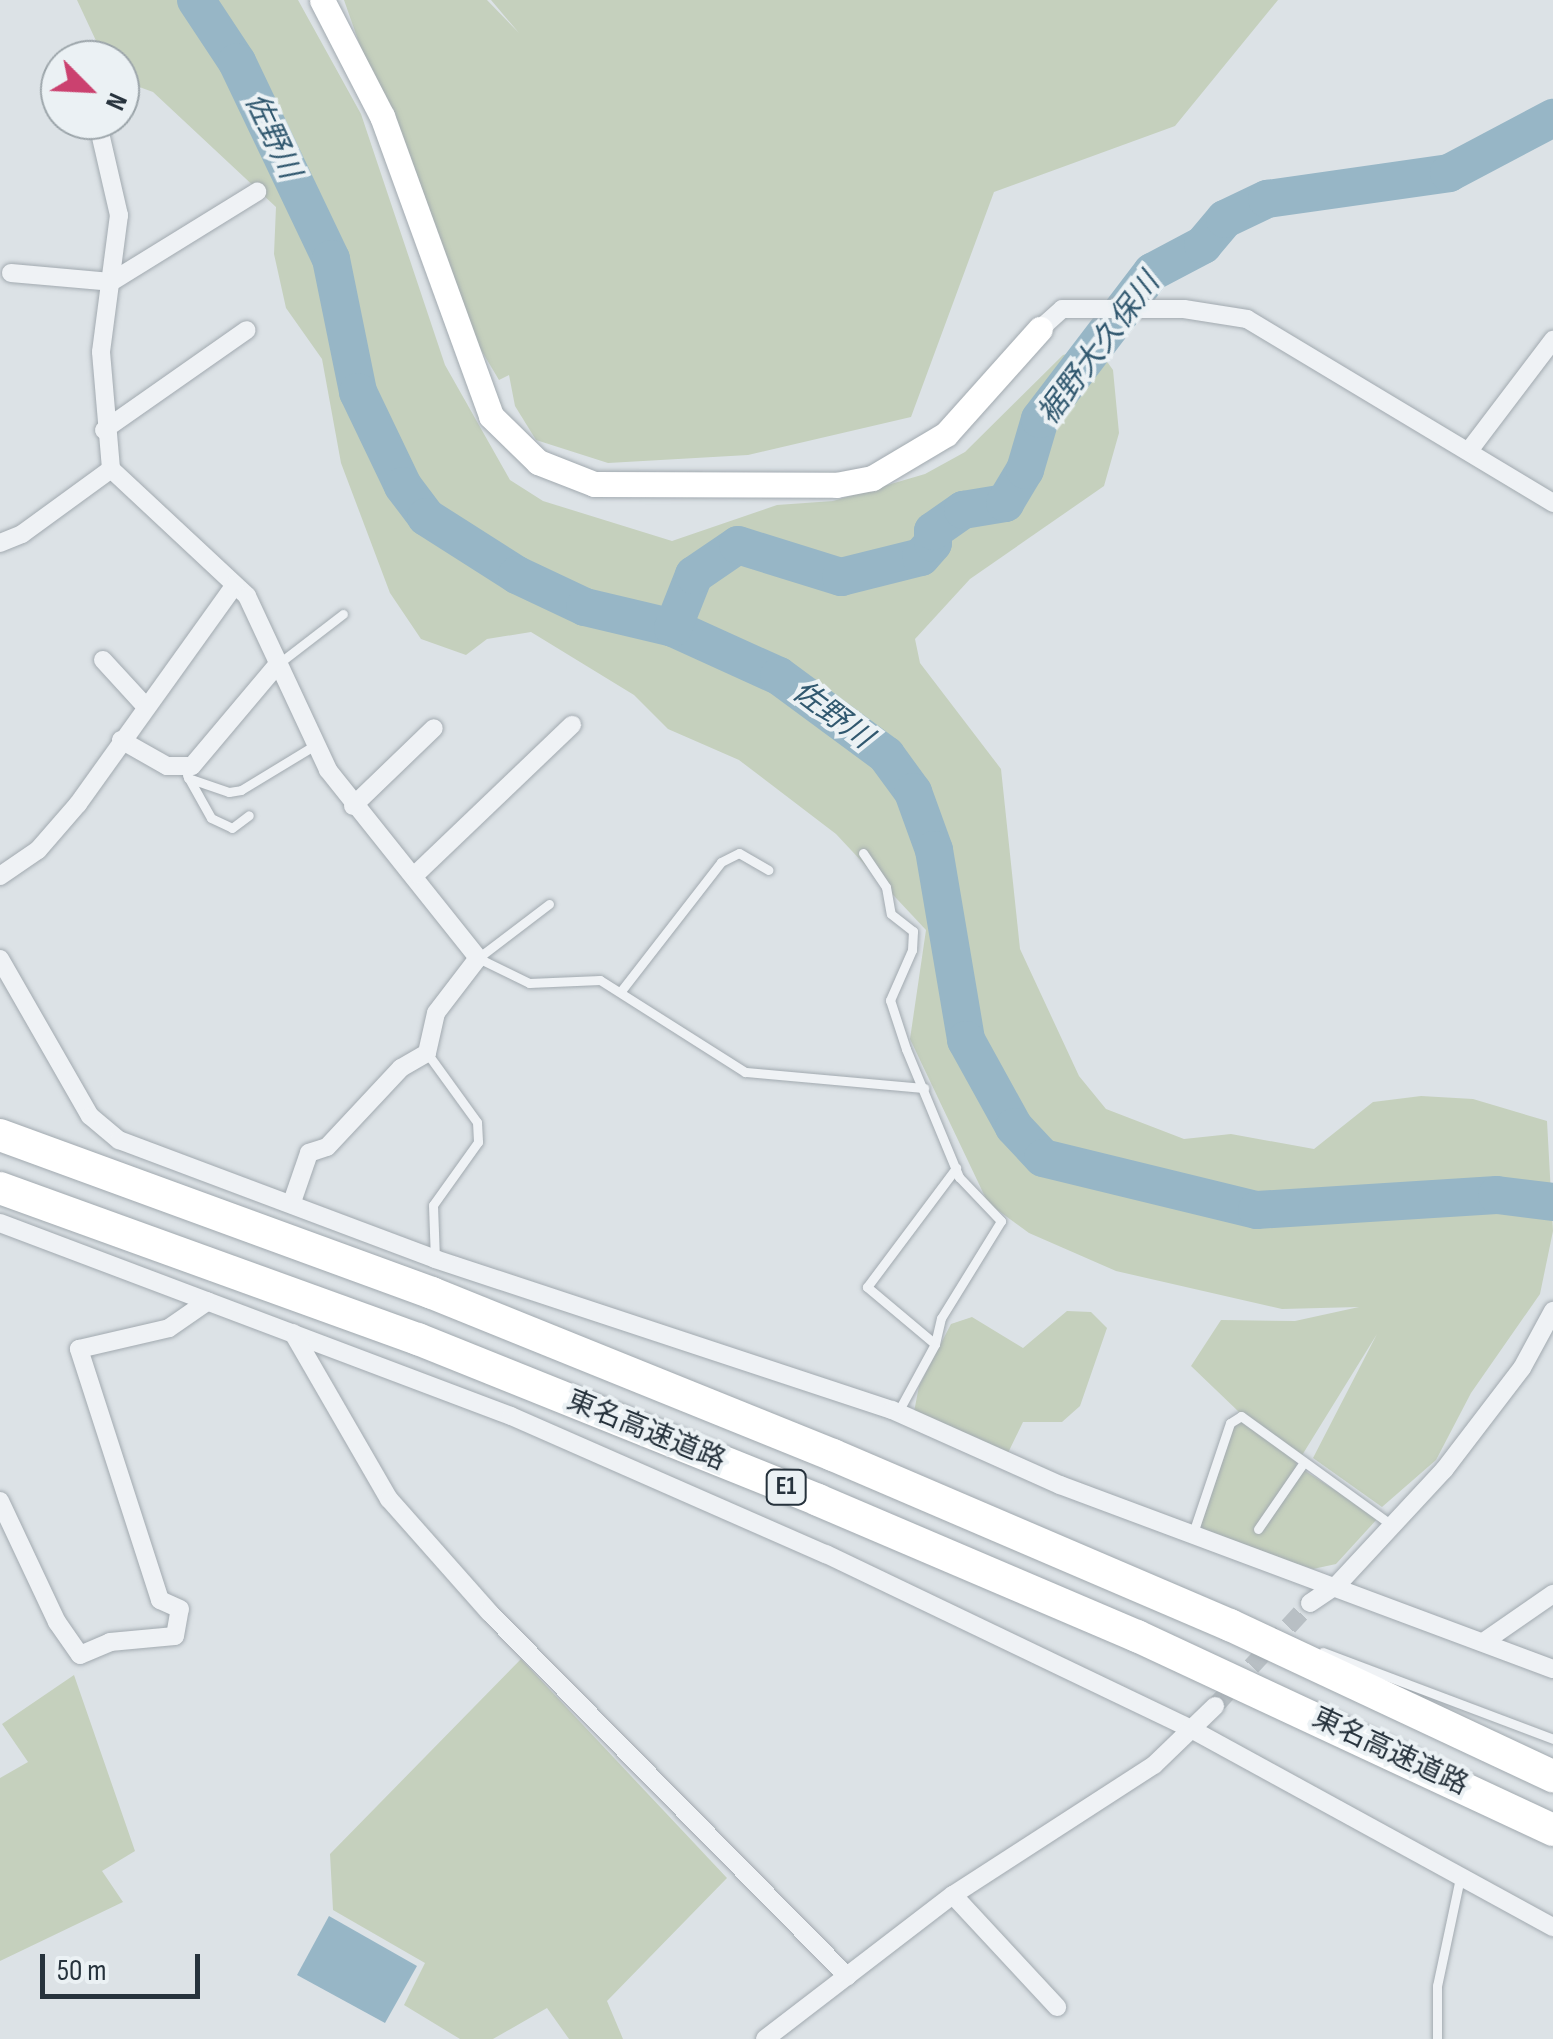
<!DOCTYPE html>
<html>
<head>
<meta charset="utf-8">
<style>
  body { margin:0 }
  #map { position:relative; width:1553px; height:2039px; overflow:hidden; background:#dce2e6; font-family:"Sofia Sans Condensed","Noto Sans JP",sans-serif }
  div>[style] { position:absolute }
  .green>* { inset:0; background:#c5d0bd }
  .water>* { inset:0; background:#97b6c6 }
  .river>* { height:38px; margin:-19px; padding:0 19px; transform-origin:19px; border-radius:19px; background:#97b6c6 }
  .street-tunnel>* { height:18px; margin-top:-9px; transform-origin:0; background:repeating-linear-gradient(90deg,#b8bfc4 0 18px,transparent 0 27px) }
  .roads { filter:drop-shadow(0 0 2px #a2aab0) drop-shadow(0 0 2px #a2aab0) }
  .lane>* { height:9px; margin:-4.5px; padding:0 4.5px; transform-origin:4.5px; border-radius:4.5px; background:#eff2f5 }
  .street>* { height:18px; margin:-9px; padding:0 9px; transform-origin:9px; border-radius:9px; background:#eff2f5 }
  .secondary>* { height:25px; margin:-12.5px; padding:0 12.5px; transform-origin:12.5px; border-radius:12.5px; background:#fff }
  .highway>* { height:32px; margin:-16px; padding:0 16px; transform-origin:16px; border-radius:16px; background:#fff }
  span { translate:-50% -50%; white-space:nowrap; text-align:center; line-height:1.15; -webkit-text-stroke:8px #ebf1f4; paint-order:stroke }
  .shield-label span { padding:2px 8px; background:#ebf1f4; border:2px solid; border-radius:8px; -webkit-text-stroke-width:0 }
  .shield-label { font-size:25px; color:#26323c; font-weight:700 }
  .street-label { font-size:28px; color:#26323c }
  .water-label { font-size:30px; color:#31586f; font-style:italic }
  .north { position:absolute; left:40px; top:40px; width:100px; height:100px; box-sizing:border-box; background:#ebf1f4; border:2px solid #9ca5aa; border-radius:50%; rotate:114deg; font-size:28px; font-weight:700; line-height:40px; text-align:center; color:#26323c }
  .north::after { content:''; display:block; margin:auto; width:35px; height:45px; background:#cb416f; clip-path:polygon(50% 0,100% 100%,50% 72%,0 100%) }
  .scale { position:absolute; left:40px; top:1954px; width:160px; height:45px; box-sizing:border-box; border:5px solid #26323c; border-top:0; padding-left:12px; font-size:30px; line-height:35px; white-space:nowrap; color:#26323c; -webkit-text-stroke:8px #ebf1f4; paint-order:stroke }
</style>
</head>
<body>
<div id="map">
  <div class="green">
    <i style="clip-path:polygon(77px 0,298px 0,361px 114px,445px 365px,510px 480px,543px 501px,672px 541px,777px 505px,833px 501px,925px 474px,965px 452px,1063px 355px,1096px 346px,1113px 370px,1119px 433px,1104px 486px,970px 579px,915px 639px,920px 663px,1001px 769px,1020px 949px,1079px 1076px,1106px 1109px,1184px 1139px,1231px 1134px,1314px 1149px,1373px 1102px,1421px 1096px,1473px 1099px,1547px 1121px,1553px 1231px,1540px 1294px,1471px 1393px,1436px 1460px,1382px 1507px,1313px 1458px,1377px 1334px,1296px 1465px,1378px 1518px,1336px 1564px,1313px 1569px,1193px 1533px,1230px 1423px,1239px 1412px,1191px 1366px,1221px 1320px,1295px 1321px,1359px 1307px,1282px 1309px,1116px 1271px,1029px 1233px,988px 1203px,910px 1039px,926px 930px,836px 834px,739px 760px,668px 729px,634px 695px,531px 632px,487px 639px,466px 655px,421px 639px,390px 593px,341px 463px,322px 359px,286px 308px,274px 254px,276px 207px,153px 92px,120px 80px,120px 60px,95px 60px,98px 45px)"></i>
    <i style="clip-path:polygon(344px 0,487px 0,519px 33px,491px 0,1278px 0,1175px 126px,994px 192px,911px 417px,748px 455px,608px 463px,536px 440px,515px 406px,509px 375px,499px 380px,446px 291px)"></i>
    <i style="clip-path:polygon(1067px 1311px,1091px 1312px,1107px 1328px,1080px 1406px,1062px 1422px,1023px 1422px,1006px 1457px,914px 1412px,919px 1386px,951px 1324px,972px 1317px,1023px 1348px)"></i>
    <i style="clip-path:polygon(521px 1659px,727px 1878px,607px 2001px,623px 2039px,569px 2039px,547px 2008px,493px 2039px,460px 2039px,404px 2005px,425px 1963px,333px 1910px,330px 1854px)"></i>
    <i style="clip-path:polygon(74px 1675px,135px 1851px,102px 1871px,123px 1902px,0 1961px,0 1778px,28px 1762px,2px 1724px)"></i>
  </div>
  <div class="water">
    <i style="clip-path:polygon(329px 1916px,417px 1966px,385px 2023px,297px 1975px)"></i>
  </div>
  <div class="river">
    <i style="left:196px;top:0;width:74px;rotate:56.5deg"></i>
    <i style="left:237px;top:62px;width:218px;rotate:64.5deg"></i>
    <i style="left:331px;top:259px;width:136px;rotate:78.5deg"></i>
    <i style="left:358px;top:392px;width:104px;rotate:64.4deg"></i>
    <i style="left:403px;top:486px;width:39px;rotate:53deg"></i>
    <i style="left:426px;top:517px;width:108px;rotate:32.5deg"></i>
    <i style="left:517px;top:575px;width:75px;rotate:25.2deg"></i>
    <i style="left:585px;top:607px;width:90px;rotate:13.4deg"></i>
    <i style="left:673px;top:628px;width:116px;rotate:24.4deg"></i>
    <i style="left:779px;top:676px;width:133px;rotate:36.4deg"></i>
    <i style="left:886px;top:755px;width:46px;rotate:53.9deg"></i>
    <i style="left:913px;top:792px;width:62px;rotate:70.1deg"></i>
    <i style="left:934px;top:850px;width:193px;rotate:80.4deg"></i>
    <i style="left:966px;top:1040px;width:99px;rotate:61.1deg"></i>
    <i style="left:1014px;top:1127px;width:42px;rotate:46.9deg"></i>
    <i style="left:1043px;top:1158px;width:220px;rotate:13.7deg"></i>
    <i style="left:1257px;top:1210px;width:240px;rotate:-3.6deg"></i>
    <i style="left:1497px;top:1195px;width:56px;rotate:7.1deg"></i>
    <i style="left:673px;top:628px;width:57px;rotate:-68.4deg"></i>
    <i style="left:694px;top:575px;width:53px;rotate:-34.3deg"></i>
    <i style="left:738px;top:545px;width:108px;rotate:17.3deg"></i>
    <i style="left:841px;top:577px;width:82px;rotate:-14deg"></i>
    <i style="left:921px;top:557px;width:18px;rotate:-49deg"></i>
    <i style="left:933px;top:543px;width:12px;rotate:-90deg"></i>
    <i style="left:933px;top:531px;width:37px;rotate:-35deg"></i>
    <i style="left:963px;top:510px;width:43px;rotate:-9.5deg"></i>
    <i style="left:1005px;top:503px;width:39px;rotate:-59deg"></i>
    <i style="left:1025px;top:470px;width:53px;rotate:-73.6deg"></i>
    <i style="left:1040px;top:419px;width:185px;rotate:-52.7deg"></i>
    <i style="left:1152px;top:272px;width:58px;rotate:-27.9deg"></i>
    <i style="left:1203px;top:245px;width:34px;rotate:-50deg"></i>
    <i style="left:1225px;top:219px;width:47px;rotate:-25.5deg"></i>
    <i style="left:1267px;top:199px;width:184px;rotate:-8.1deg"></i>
    <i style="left:1449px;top:173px;width:118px;rotate:-27.9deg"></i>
  </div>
  <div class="street-tunnel">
    <i style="left:1215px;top:1706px;width:140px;rotate:-47.3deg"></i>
  </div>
  <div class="roads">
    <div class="lane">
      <i style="left:278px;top:664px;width:82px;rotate:-37.6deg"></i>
      <i style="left:187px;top:775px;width:49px;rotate:60.8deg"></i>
      <i style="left:211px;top:818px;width:23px;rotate:25deg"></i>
      <i style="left:232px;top:828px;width:21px;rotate:-37deg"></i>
      <i style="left:188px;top:778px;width:43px;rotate:18.9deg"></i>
      <i style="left:229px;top:792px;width:12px;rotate:-9deg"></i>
      <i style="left:241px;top:790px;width:87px;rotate:-31.3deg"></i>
      <i style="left:863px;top:853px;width:41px;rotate:55.9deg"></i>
      <i style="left:886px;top:887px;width:27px;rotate:80deg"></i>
      <i style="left:891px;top:914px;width:28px;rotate:38deg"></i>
      <i style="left:913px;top:931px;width:19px;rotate:93deg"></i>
      <i style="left:912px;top:950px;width:55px;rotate:113.7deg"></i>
      <i style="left:890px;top:1000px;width:52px;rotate:71.9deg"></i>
      <i style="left:906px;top:1049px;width:139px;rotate:67.5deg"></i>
      <i style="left:959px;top:1177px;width:61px;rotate:46.3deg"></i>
      <i style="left:1001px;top:1221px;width:114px;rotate:121.7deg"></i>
      <i style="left:941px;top:1318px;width:27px;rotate:103deg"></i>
      <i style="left:935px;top:1344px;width:77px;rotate:118.6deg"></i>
      <i style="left:549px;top:904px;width:89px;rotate:142.7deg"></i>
      <i style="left:478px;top:958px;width:57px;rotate:26.1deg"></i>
      <i style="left:529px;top:983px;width:71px;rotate:-2.4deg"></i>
      <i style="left:600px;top:980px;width:172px;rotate:32.4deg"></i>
      <i style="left:745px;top:1072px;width:180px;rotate:5.1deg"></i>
      <i style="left:621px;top:991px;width:163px;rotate:-52.2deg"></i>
      <i style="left:721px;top:862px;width:20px;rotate:-27deg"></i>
      <i style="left:739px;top:853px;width:34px;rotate:30deg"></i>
      <i style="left:427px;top:1053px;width:85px;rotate:54.1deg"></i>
      <i style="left:477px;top:1122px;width:20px;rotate:87deg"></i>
      <i style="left:478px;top:1142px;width:77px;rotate:125.5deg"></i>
      <i style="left:433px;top:1205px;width:54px;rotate:87.9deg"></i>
      <i style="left:935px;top:1344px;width:89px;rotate:-140deg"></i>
      <i style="left:867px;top:1287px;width:149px;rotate:-53.2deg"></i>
      <i style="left:1258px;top:1529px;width:81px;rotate:-55.5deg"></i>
      <i style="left:1193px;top:1533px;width:116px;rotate:-71.4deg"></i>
      <i style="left:1230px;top:1423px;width:13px;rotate:-32deg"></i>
      <i style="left:1241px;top:1416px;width:184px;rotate:35.9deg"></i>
      <i style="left:1323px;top:1652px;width:246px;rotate:20.7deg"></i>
      <i style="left:1437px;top:2039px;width:53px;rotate:-90deg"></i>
      <i style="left:1437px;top:1986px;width:110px;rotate:-78deg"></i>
    </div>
    <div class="street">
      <i style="left:97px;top:120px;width:98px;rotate:77deg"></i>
      <i style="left:119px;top:215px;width:138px;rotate:97.5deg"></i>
      <i style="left:101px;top:352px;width:117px;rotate:85.1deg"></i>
      <i style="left:111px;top:469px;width:186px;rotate:43deg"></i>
      <i style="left:247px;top:596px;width:192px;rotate:65deg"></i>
      <i style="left:328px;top:770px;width:241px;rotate:51.4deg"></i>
      <i style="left:478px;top:958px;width:69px;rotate:127.4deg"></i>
      <i style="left:436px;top:1013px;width:41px;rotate:102.7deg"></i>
      <i style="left:427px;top:1053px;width:30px;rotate:150deg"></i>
      <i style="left:401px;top:1068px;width:108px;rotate:133.1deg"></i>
      <i style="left:327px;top:1147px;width:19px;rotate:162deg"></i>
      <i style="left:309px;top:1153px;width:52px;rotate:109.1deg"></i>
      <i style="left:11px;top:273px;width:100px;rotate:5.1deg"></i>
      <i style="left:111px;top:282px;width:172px;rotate:-31.7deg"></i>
      <i style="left:1040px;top:329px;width:30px;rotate:-42deg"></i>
      <i style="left:1062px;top:309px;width:122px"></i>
      <i style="left:1184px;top:309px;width:64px;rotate:9deg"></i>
      <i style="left:1247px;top:319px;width:357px;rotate:31deg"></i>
      <i style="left:104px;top:430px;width:174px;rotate:-35deg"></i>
      <i style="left:1471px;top:448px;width:136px;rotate:-52.8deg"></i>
      <i style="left:0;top:543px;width:24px;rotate:-22deg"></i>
      <i style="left:22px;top:534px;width:110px;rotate:-36.1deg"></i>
      <i style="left:103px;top:660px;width:64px;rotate:47.5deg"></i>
      <i style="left:121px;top:740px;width:53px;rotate:29.5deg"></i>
      <i style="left:167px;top:766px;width:25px"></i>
      <i style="left:192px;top:766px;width:133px;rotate:-49.9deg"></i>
      <i style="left:353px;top:806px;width:112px;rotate:-43.9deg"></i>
      <i style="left:416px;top:874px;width:216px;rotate:-43.7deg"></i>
      <i style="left:0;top:876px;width:46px;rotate:-34.4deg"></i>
      <i style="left:38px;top:850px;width:61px;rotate:-49deg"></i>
      <i style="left:78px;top:804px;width:269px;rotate:-54.4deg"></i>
      <i style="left:0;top:959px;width:181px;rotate:60.2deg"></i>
      <i style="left:90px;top:1116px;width:38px;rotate:40deg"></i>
      <i style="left:119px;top:1140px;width:338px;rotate:20.6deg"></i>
      <i style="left:435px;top:1259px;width:481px;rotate:18.3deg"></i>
      <i style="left:892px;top:1410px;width:184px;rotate:24.1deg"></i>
      <i style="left:1060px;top:1485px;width:526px;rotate:20.47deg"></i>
      <i style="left:0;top:1223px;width:546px;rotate:20.69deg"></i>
      <i style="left:511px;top:1416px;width:344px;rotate:23.7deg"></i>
      <i style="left:826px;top:1554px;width:405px;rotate:25.6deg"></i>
      <i style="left:1191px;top:1729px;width:413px;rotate:28.7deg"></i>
      <i style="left:293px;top:1333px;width:192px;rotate:60deg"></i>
      <i style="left:389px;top:1499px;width:151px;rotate:48.5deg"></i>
      <i style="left:489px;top:1612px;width:511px;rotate:45.48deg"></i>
      <i style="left:0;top:1501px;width:134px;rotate:64.8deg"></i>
      <i style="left:57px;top:1622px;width:40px;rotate:55.1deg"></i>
      <i style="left:80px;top:1655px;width:33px;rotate:-23deg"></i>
      <i style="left:110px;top:1642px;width:65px;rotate:-5.3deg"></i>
      <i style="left:175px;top:1636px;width:27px;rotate:-80deg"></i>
      <i style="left:180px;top:1609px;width:22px;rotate:-156deg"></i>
      <i style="left:160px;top:1600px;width:264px;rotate:-107.9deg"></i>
      <i style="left:79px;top:1349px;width:92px;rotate:-13.1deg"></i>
      <i style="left:169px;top:1328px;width:47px;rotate:-34.7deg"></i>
      <i style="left:1310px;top:1603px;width:34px;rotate:-34deg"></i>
      <i style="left:1338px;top:1584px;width:156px;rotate:-47.1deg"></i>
      <i style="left:1444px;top:1470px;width:128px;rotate:-52.6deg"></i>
      <i style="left:1522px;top:1368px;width:65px;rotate:-61.5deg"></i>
      <i style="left:1485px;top:1641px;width:83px;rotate:-34.7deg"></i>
      <i style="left:953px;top:1895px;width:153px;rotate:47.1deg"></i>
      <i style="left:765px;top:2039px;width:237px;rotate:-37.5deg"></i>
      <i style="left:953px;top:1895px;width:239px;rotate:-32.9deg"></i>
      <i style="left:1154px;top:1765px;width:85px;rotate:-44deg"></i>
    </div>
    <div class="secondary">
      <i style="left:322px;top:0;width:131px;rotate:62.7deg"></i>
      <i style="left:382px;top:116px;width:319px;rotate:70deg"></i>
      <i style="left:491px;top:416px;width:66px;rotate:44.4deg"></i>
      <i style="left:538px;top:462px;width:60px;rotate:21.4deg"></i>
      <i style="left:594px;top:484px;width:242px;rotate:0.2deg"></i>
      <i style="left:836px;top:485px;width:37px;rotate:-11deg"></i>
      <i style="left:872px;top:478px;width:86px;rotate:-30.7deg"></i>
      <i style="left:946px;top:434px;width:141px;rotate:-48.2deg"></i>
    </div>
    <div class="highway">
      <i style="left:0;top:1135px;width:460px;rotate:20.1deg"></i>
      <i style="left:432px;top:1293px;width:432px;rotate:22deg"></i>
      <i style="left:833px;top:1455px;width:432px;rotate:23.2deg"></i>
      <i style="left:1230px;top:1625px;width:357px;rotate:25.1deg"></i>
      <i style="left:0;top:1188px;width:444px;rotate:19.9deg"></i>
      <i style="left:418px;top:1339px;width:431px;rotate:21.9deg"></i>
      <i style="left:818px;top:1500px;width:347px;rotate:23.1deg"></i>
      <i style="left:1137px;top:1636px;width:459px;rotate:25deg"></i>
    </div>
  </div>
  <div class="shield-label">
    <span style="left:786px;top:1487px">E1</span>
  </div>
  <div class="street-label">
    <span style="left:646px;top:1431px;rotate:22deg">東名高速道路</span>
    <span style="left:1390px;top:1752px;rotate:25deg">東名高速道路</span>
  </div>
  <div class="water-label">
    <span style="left:272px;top:136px;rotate:65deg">佐野川</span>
    <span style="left:1099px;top:349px;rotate:-53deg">裾野大久保川</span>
    <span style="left:832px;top:715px;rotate:37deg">佐野川</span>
  </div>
  <div class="north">N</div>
  <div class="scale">50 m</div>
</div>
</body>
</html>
